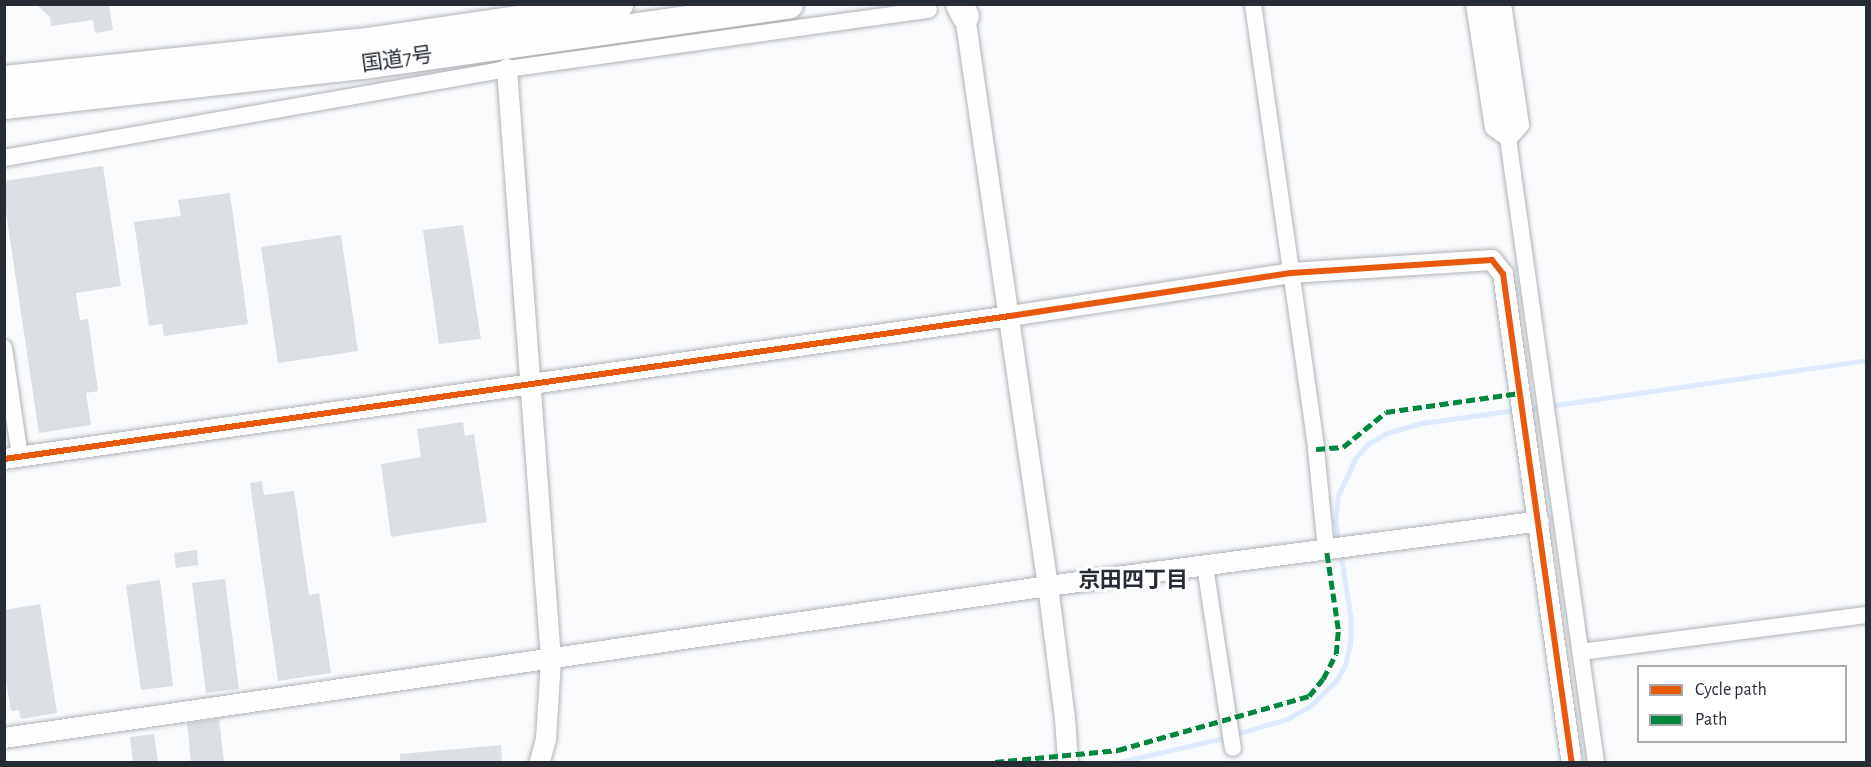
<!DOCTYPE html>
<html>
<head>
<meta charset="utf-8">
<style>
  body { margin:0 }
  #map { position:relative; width:1871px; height:767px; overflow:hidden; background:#f9fbfd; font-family:"Alegreya Sans","Noto Sans JP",sans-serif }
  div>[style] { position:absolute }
  .stream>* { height:4.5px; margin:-2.25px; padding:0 2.25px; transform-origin:2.25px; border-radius:2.25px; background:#deeafe }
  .building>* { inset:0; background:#dbdfe4 }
  .roads { filter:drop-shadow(0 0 2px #afb2b7) drop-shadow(0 0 2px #afb2b7) }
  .minor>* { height:16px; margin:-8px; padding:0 8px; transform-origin:8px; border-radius:8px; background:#fefeff }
  .tertiary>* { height:20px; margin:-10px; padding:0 10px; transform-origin:10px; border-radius:10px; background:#fefeff }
  .trunk>* { height:27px; margin:-13.5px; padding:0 13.5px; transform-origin:13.5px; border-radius:13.5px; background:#fefeff }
  .quiet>* { height:4.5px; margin-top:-2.25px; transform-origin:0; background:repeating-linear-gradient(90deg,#00873e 0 9px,transparent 0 13.5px) }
  .cycleway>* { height:6px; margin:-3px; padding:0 3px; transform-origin:3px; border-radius:3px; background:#e8590c }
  span { translate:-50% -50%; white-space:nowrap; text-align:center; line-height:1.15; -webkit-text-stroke:6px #fff; paint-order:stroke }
  .street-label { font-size:21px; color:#262c34 }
  .neighbourhood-label { font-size:22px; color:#262c34; font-weight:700 }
  .frame { position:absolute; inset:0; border:6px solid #262c34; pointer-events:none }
  .legend { position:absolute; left:1637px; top:665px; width:210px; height:78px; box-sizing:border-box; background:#fff; border:2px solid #a8abae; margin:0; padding:8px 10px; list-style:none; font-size:18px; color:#262c34 }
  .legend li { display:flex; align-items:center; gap:12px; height:30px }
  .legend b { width:30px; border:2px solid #a8abae }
</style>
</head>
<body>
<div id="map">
  <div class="stream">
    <i style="left:1528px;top:409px;width:342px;rotate:-8.2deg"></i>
    <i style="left:1339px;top:543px;width:22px;rotate:-100deg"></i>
    <i style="left:1335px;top:521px;width:25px;rotate:-83deg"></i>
    <i style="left:1338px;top:496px;width:41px;rotate:-65.3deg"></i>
    <i style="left:1355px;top:459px;width:20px;rotate:-49deg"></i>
    <i style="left:1368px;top:444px;width:22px;rotate:-30deg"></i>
    <i style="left:1387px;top:433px;width:37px;rotate:-16deg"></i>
    <i style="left:1423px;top:423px;width:94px;rotate:-8deg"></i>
    <i style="left:1236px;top:734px;width:53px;rotate:-16.4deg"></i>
    <i style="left:1287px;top:719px;width:25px;rotate:-29deg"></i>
    <i style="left:1309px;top:707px;width:37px;rotate:-44deg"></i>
    <i style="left:1336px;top:681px;width:18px;rotate:-61deg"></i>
    <i style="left:1345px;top:665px;width:22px;rotate:-77deg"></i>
    <i style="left:1350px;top:644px;width:23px;rotate:-88deg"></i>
    <i style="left:1351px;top:621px;width:71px;rotate:-98.9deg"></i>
    <i style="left:1120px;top:762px;width:111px;rotate:-13deg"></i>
  </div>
  <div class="building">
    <i style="clip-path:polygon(36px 4px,109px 4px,113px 30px,95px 33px,93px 20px,51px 26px,50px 17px)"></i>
    <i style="clip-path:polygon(103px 166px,121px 286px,76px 293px,80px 320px,88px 319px,98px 391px,86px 393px,91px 425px,39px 433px,4px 199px,4px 181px)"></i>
    <i style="clip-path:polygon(230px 193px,248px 324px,164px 336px,162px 324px,149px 326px,134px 222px,181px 216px,178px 200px)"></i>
    <i style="clip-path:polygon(463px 225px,481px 339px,439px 344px,423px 230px)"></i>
    <i style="clip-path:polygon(341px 235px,358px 351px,278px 363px,261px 247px)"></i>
    <i style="clip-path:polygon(463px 422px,465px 436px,474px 434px,487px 522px,391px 537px,381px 464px,421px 457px,417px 429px)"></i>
    <i style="clip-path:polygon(262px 481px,264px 495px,294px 491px,309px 595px,319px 593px,331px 673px,278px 681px,250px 483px)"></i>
    <i style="clip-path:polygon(197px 550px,198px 565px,176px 568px,174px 553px)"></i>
    <i style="clip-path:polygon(225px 579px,239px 689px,206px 693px,192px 583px)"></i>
    <i style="clip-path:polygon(160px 580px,173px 686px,141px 690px,126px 585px)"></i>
    <i style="clip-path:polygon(40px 604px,57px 713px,21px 719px,19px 710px,11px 711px,4px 670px,4px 610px)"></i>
    <i style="clip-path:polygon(219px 719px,224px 762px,191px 762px,187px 723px)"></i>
    <i style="clip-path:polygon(154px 734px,158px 762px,133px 762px,130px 737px)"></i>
    <i style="clip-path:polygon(501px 745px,502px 762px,400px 762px,400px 754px)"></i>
  </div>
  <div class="roads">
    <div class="minor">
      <i style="left:1253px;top:4px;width:449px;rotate:81.9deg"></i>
      <i style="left:1316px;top:449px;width:100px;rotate:84.3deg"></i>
      <i style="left:1474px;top:4px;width:125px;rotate:81.3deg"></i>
      <i style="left:1493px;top:128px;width:19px;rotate:35deg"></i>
      <i style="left:1489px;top:4px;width:766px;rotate:81.97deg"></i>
      <i style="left:1503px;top:4px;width:122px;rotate:81.5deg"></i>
      <i style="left:1521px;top:125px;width:18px;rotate:131deg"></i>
      <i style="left:4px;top:158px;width:511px;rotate:-10.03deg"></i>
      <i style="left:507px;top:69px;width:426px;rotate:-8deg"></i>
      <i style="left:4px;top:348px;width:110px;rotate:81.6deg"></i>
      <i style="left:1205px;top:566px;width:184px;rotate:81.3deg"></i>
      <i style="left:1581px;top:652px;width:287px;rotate:-7.4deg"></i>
    </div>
    <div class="tertiary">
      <i style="left:965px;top:16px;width:576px;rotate:81.72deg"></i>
      <i style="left:1048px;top:586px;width:133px;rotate:82.7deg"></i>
      <i style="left:1065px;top:718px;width:44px;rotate:86.1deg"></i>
      <i style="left:507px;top:69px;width:593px;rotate:85.74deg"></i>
      <i style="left:551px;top:660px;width:79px;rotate:93.6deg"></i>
      <i style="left:546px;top:739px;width:24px;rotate:105deg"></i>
      <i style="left:4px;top:459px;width:1016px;rotate:-8.09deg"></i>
      <i style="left:1010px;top:316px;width:284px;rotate:-8.7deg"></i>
      <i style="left:1291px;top:273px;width:201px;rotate:-3.7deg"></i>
      <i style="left:1492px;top:260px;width:18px;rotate:52deg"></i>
      <i style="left:1503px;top:274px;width:493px;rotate:82deg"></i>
      <i style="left:4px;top:738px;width:1055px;rotate:-8.28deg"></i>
      <i style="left:1048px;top:586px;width:495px;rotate:-7.5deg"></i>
    </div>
    <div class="trunk">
      <i style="left:959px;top:4px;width:13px;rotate:63deg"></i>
      <i style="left:4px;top:79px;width:357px;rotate:-6deg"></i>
      <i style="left:359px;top:42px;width:263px;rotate:-8.3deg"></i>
      <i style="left:4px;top:105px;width:361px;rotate:-6.4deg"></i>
      <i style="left:363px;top:65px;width:430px;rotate:-8.1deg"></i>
    </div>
  </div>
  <div class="quiet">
    <i style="left:1316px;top:449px;width:27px;rotate:-4deg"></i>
    <i style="left:1343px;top:447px;width:55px;rotate:-39.1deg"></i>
    <i style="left:1386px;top:412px;width:135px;rotate:-8.1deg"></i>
    <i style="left:995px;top:762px;width:124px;rotate:-5.6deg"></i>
    <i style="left:1118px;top:750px;width:198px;rotate:-15.8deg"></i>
    <i style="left:1309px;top:696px;width:22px;rotate:-51deg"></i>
    <i style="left:1323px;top:679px;width:28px;rotate:-63deg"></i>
    <i style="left:1336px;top:654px;width:25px;rotate:-85deg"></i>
    <i style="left:1338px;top:629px;width:81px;rotate:-98.5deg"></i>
  </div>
  <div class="cycleway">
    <i style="left:4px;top:459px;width:1016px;rotate:-8.09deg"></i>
    <i style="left:1010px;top:316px;width:284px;rotate:-8.7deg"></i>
    <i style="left:1291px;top:273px;width:201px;rotate:-3.7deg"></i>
    <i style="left:1492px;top:260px;width:18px;rotate:52deg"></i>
    <i style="left:1503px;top:274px;width:493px;rotate:82deg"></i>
  </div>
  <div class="street-label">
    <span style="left:397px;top:60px;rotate:-8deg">国道7号</span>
  </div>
  <div class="neighbourhood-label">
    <span style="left:1133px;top:581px">京田四丁目</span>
  </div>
  <div class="frame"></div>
  <ul class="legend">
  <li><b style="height:8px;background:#e8590c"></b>Cycle path</li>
  <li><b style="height:8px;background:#00873e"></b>Path</li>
  </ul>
</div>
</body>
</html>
